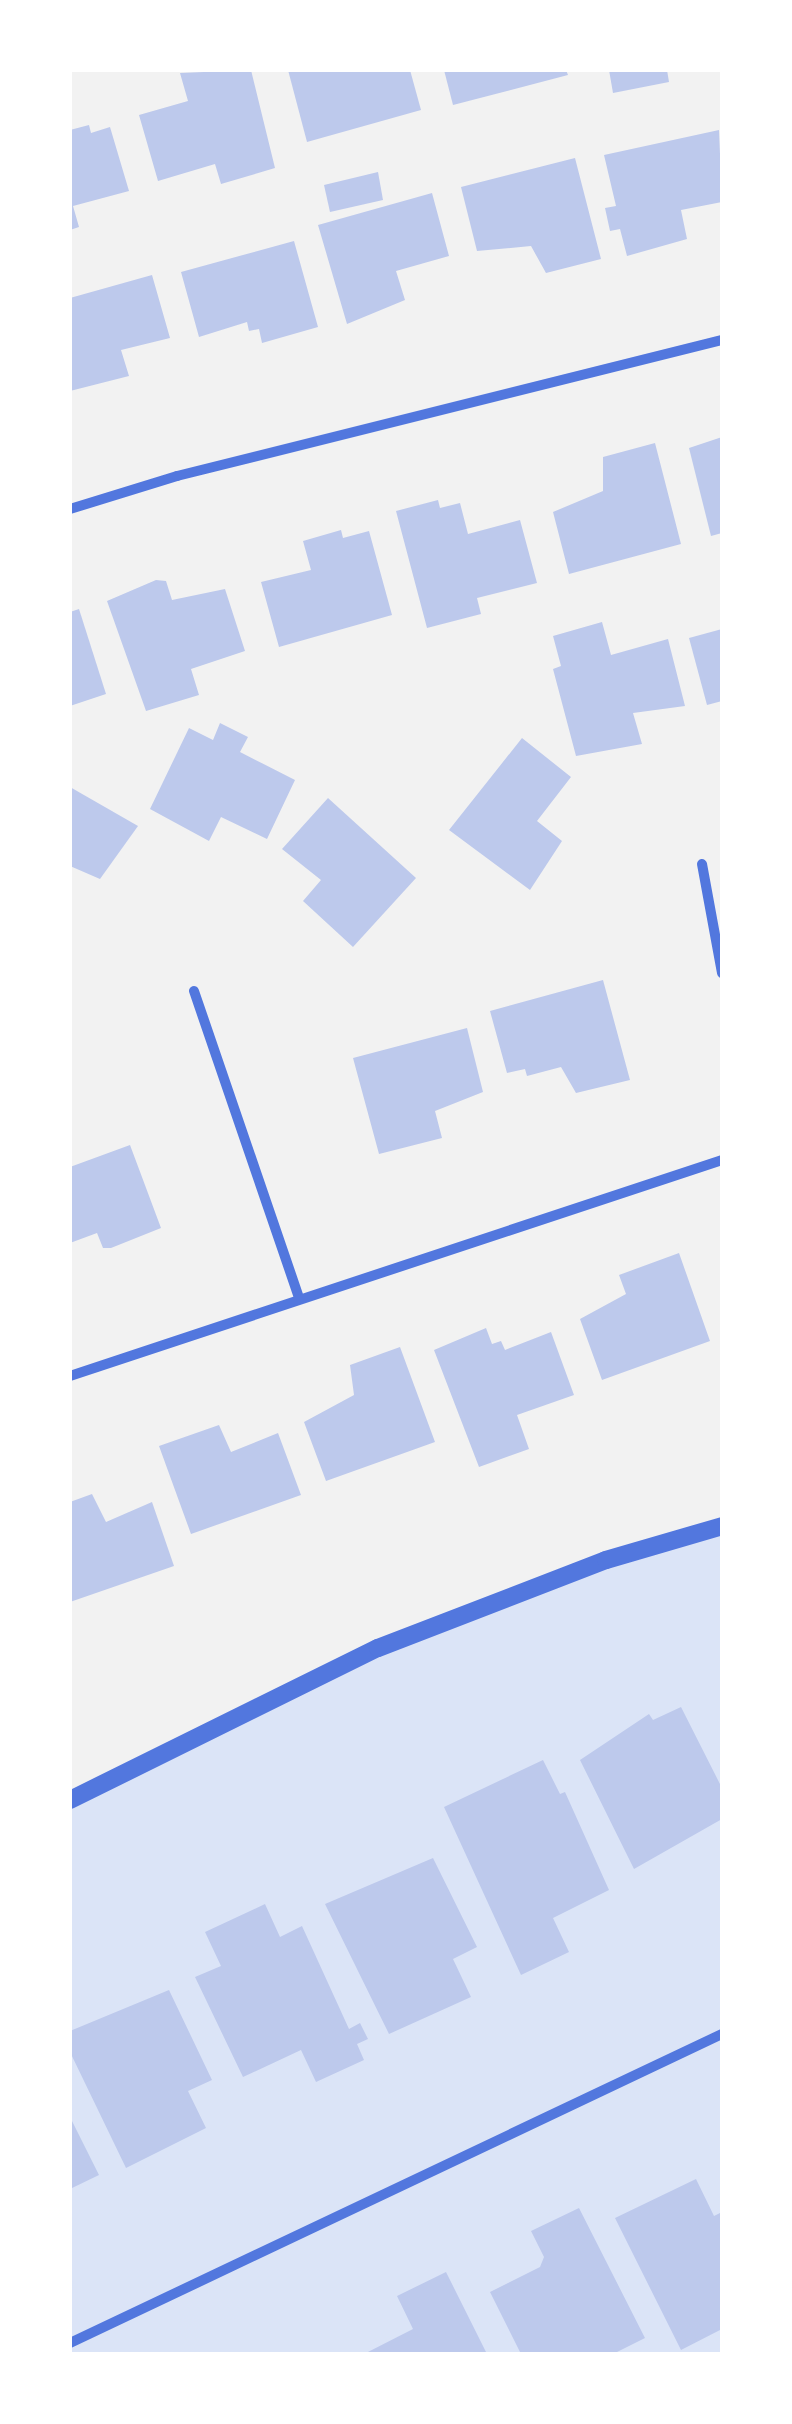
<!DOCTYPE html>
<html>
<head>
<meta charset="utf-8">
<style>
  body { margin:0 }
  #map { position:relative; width:792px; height:2424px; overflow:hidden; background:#f2f2f2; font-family:"DejaVu Sans",sans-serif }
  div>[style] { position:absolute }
  .green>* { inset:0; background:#dbe4f7 }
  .building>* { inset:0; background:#bdc9ec }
  .minor>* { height:10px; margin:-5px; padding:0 5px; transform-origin:5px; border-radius:5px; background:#5277de }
  .tertiary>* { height:18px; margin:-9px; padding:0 9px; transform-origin:9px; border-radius:9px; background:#5277de }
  span { translate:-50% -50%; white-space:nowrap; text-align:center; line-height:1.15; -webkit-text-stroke:10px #fff; paint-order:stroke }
  .frame { position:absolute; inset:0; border:72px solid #fff; pointer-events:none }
</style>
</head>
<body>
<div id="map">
  <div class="green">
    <i style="clip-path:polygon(722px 1525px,722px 2354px,70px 2354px,70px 1798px,425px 1628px)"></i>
  </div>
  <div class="building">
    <i style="clip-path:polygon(251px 70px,275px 168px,221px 184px,215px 164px,158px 181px,139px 115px,188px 101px,180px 73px)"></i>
    <i style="clip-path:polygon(288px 70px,410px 70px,421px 110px,307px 142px)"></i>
    <i style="clip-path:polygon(444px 70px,566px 70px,568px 75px,453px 105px)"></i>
    <i style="clip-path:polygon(609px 70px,667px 70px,669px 82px,613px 93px)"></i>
    <i style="clip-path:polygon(89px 125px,91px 133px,110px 127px,129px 191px,73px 206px,79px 227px,70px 230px,70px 130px)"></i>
    <i style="clip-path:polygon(719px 130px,722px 202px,681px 210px,687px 239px,627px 256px,620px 229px,610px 231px,605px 208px,616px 206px,604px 155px)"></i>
    <i style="clip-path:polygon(575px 158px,601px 259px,546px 273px,531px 246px,477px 251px,461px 187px)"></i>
    <i style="clip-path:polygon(378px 172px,383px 200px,330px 212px,324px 185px)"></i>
    <i style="clip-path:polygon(432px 193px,449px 256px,396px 271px,405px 300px,347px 324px,318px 225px)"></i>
    <i style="clip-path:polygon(294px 241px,318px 327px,262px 343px,259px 329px,249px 331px,247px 322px,199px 337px,181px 272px)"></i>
    <i style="clip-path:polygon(152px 275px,170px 338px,121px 350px,129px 376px,70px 391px,70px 298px)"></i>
    <i style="clip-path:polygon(722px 437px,722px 533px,711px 536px,689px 448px)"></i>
    <i style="clip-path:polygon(655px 443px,681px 544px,569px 574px,553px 512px,603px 491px,603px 457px)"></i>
    <i style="clip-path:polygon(438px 500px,440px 508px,460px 503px,468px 534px,520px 520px,537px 583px,477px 598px,481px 614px,427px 628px,396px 511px)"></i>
    <i style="clip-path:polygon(341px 530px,343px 538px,369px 531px,392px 615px,279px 647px,261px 582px,311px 570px,303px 541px)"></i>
    <i style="clip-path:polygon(156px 580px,166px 581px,172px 600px,225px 589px,245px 651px,191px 669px,199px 695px,146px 711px,107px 601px)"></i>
    <i style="clip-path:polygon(79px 609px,106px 694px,70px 706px,70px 612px)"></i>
    <i style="clip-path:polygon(602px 622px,611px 655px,668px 639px,685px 706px,633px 713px,642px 744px,576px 756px,553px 669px,561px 666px,553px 636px)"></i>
    <i style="clip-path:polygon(722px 629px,722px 701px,707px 705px,689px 638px)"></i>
    <i style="clip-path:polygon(220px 723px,248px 737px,240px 752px,295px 780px,267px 839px,221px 817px,209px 841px,150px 809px,189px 728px,213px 740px)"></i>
    <i style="clip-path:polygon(522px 738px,571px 777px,537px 821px,562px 841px,530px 890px,449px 830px)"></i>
    <i style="clip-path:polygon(70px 787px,138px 826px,100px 879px,70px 866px)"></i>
    <i style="clip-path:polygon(328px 798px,416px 878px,353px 947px,303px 901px,321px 880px,282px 849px)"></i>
    <i style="clip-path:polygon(603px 980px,630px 1080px,576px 1093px,561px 1067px,527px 1076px,525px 1069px,507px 1073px,490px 1011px)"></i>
    <i style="clip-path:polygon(467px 1028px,483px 1092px,435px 1111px,442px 1138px,379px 1154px,353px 1058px)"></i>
    <i style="clip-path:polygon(130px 1145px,161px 1228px,111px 1248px,103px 1248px,97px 1233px,70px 1243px,70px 1167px)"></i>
    <i style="clip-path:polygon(679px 1253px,710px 1341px,602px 1380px,580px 1319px,626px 1294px,619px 1275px)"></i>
    <i style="clip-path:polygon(486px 1328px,492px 1344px,501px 1341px,505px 1350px,551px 1332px,574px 1395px,517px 1415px,529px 1449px,479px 1467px,434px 1350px)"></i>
    <i style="clip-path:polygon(400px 1347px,435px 1442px,326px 1481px,304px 1422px,354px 1395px,350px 1365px)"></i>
    <i style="clip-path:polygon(219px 1425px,231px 1452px,278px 1433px,301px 1495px,191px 1534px,159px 1446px)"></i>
    <i style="clip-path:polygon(92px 1494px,106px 1522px,152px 1502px,174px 1566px,70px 1602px,70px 1502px)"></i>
    <i style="clip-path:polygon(681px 1707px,722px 1788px,722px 1819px,634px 1869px,580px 1760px,649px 1714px,653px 1720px)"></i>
    <i style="clip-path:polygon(543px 1760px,560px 1794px,565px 1792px,609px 1890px,553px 1918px,569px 1952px,521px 1975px,444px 1807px)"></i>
    <i style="clip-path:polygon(433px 1858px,477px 1947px,453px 1959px,471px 1997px,389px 2034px,325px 1904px)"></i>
    <i style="clip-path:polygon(265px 1904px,280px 1937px,302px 1926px,349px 2029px,360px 2023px,368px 2039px,357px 2044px,364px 2060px,316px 2082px,301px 2050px,243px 2077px,195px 1977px,221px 1966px,205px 1932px)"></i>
    <i style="clip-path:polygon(169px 1990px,212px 2080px,188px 2091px,206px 2128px,126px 2168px,70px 2052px,70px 2031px)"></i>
    <i style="clip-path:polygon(70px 2117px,99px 2175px,70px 2189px)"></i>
    <i style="clip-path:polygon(696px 2179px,714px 2216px,722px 2212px,722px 2329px,681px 2350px,615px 2218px)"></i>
    <i style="clip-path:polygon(579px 2208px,645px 2338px,613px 2354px,521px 2354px,490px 2292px,540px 2267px,544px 2257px,531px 2231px)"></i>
    <i style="clip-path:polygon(446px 2272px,487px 2354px,364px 2354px,413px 2329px,397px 2296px)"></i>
  </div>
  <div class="minor">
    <i style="left:70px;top:509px;width:112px;rotate:-17.1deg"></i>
    <i style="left:177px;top:476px;width:562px;rotate:-14.01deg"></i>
    <i style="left:702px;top:864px;width:111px;rotate:79.6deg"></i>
    <i style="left:194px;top:991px;width:324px;rotate:71.1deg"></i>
    <i style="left:70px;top:1376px;width:687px;rotate:-18.33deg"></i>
    <i style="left:70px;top:2343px;width:722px;rotate:-25.36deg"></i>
  </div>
  <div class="tertiary">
    <i style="left:70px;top:1800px;width:343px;rotate:-26.3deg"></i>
    <i style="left:378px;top:1648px;width:244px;rotate:-21.1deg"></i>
    <i style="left:606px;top:1560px;width:121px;rotate:-16.3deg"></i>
  </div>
  <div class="frame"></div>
</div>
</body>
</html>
